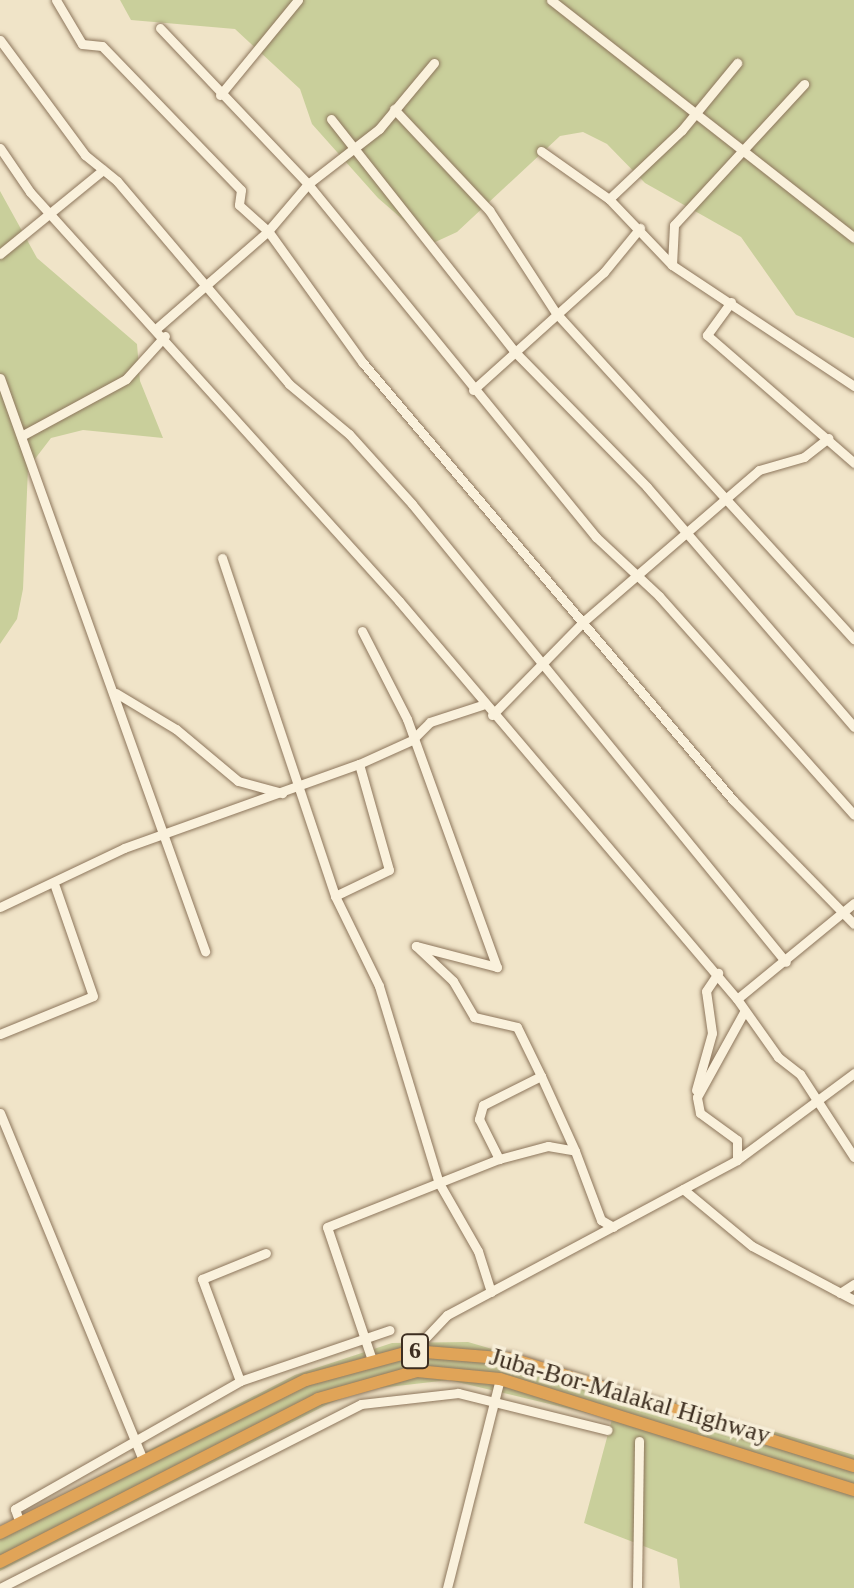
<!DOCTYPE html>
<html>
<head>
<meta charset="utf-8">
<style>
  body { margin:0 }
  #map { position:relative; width:854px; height:1588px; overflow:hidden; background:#f0e4c8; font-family:"Times New Roman",serif }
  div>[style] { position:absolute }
  .green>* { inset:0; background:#c9cf9b }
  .roads { filter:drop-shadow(0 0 2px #8d765c) drop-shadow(0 0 2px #8d765c) }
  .minor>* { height:9px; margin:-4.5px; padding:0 4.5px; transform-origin:4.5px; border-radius:4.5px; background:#faf1dc }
  .highway>* { height:12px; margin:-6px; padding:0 6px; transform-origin:6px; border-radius:6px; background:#e0a458 }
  span { translate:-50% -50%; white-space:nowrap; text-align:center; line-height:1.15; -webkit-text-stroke:7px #f7eed8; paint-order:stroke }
  .shield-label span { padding:2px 6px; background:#f7eed8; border:2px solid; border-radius:6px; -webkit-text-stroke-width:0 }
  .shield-label { font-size:24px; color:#3d2e20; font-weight:700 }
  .street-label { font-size:26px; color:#3d2e20 }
</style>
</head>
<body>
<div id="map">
  <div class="green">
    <i style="clip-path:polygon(120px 0,854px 0,854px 338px,796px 315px,741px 237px,645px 183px,607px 144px,583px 132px,560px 136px,457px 232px,431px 244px,378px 198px,312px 124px,300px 89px,235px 29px,131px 20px)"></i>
    <i style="clip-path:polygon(0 191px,37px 258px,137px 344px,140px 381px,163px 438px,83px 430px,51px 438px,28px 468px,23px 589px,17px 619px,0 644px)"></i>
    <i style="clip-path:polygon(468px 1342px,854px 1455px,854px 1588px,680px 1588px,677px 1559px,584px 1523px,612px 1419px,449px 1380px,362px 1390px,328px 1404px,0 1571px,0 1527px,295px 1375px,392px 1343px)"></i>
  </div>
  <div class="roads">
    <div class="minor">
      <i style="left:56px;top:0;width:51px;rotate:59.4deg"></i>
      <i style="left:82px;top:44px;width:20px;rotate:6deg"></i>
      <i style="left:102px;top:46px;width:200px;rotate:46deg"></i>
      <i style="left:241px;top:190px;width:15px;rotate:98deg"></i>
      <i style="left:239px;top:205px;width:39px;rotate:42deg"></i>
      <i style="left:268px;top:231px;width:163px;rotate:54.3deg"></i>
      <i style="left:363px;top:363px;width:573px;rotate:49.75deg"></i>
      <i style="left:733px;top:800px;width:173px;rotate:45.7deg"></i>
      <i style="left:551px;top:0;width:385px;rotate:38.1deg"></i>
      <i style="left:160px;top:28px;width:215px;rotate:46.5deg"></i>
      <i style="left:308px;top:184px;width:456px;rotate:50.8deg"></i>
      <i style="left:596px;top:537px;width:86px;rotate:43.1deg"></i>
      <i style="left:659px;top:596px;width:293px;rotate:48.3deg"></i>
      <i style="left:0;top:40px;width:143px;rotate:53.5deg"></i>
      <i style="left:85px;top:155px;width:41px;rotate:39.1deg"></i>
      <i style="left:117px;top:181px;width:266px;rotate:49.7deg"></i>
      <i style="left:289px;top:384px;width:78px;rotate:39.8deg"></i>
      <i style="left:349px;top:434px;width:94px;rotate:48deg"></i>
      <i style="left:412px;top:504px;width:591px;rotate:50.77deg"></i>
      <i style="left:220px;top:95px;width:123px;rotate:-50.6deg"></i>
      <i style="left:394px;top:109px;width:139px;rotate:46.8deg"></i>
      <i style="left:489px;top:210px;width:123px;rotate:57deg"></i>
      <i style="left:556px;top:313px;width:442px;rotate:47.6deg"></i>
      <i style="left:331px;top:119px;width:298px;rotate:51.7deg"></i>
      <i style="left:516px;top:353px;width:187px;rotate:45.6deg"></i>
      <i style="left:647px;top:487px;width:317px;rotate:49.2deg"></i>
      <i style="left:0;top:148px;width:53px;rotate:55.7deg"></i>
      <i style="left:30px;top:192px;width:551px;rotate:47.94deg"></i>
      <i style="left:399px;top:601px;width:522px;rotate:49.66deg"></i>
      <i style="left:541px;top:151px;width:83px;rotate:35.2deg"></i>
      <i style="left:609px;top:199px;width:91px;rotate:46.3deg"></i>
      <i style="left:672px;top:265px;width:219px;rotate:33.6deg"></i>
      <i style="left:609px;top:199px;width:100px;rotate:-43.4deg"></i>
      <i style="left:682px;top:130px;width:87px;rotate:-50.6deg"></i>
      <i style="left:0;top:254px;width:133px;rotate:-39.2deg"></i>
      <i style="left:672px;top:265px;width:40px;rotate:-87.1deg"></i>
      <i style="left:674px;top:225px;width:192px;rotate:-47.3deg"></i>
      <i style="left:731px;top:302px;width:41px;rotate:126deg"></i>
      <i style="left:707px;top:335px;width:195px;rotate:41deg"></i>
      <i style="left:157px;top:328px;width:147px;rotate:-41.1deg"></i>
      <i style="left:268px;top:231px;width:62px;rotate:-49.6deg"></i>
      <i style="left:308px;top:184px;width:90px;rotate:-37.8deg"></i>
      <i style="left:379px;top:129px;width:86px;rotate:-50.2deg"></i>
      <i style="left:0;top:378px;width:609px;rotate:70.31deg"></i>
      <i style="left:473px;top:390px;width:176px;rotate:-42deg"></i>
      <i style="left:604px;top:272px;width:57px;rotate:-50.7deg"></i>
      <i style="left:23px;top:435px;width:117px;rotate:-28.5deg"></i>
      <i style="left:126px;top:379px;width:58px;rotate:-47.8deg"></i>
      <i style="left:222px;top:558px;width:356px;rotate:71.5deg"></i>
      <i style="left:362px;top:631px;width:99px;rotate:62.9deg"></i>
      <i style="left:407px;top:719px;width:264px;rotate:70.1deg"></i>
      <i style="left:497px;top:967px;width:84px;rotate:-165.5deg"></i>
      <i style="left:416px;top:946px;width:51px;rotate:43.4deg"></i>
      <i style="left:453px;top:981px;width:42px;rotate:59.7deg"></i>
      <i style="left:474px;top:1017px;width:44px;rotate:13.1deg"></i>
      <i style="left:517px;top:1027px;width:55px;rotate:63.9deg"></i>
      <i style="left:541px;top:1076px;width:65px;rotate:153.4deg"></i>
      <i style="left:483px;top:1105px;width:15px;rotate:106deg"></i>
      <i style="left:479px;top:1119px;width:45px;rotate:63.4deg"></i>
      <i style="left:499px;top:1159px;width:51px;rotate:-14.9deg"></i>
      <i style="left:548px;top:1146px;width:27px;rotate:10deg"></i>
      <i style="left:575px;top:1151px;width:74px;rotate:69.4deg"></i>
      <i style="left:601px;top:1220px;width:14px;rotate:30deg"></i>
      <i style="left:116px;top:693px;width:70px;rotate:31deg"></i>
      <i style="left:176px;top:729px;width:81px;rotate:40deg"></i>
      <i style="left:238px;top:781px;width:46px;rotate:15.3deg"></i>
      <i style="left:492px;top:715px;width:132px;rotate:-45.6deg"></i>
      <i style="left:584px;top:621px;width:231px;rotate:-40.8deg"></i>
      <i style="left:759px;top:470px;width:47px;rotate:-16.1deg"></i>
      <i style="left:804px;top:457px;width:31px;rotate:-38deg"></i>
      <i style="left:359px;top:764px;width:110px;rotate:74.2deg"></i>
      <i style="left:389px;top:870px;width:60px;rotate:154.3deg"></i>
      <i style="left:335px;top:896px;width:100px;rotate:63.9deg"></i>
      <i style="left:379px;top:986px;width:206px;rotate:73.1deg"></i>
      <i style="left:439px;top:1183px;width:78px;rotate:60.2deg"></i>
      <i style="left:478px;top:1251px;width:43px;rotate:72.4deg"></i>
      <i style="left:854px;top:903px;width:151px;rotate:140.6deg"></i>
      <i style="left:737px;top:999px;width:71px;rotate:54.7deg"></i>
      <i style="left:778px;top:1057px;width:28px;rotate:38deg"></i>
      <i style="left:800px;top:1074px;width:99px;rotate:57deg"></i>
      <i style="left:0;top:907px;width:137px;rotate:-25.4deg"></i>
      <i style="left:124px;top:848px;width:250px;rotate:-19.7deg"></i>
      <i style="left:359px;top:764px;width:58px;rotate:-24.4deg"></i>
      <i style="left:412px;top:740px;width:25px;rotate:-45deg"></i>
      <i style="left:430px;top:722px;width:55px;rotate:-18.1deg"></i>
      <i style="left:0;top:1034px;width:100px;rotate:-22.2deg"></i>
      <i style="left:93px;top:996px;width:116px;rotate:-109.1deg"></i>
      <i style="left:541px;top:1076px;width:82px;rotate:65.6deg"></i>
      <i style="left:696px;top:1090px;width:59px;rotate:-74.3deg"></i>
      <i style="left:712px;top:1033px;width:42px;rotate:-98.1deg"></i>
      <i style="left:706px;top:991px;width:22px;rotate:-56deg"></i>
      <i style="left:0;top:1113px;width:375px;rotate:67.6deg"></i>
      <i style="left:737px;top:1160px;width:20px;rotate:-90deg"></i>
      <i style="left:737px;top:1140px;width:46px;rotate:-143.9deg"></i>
      <i style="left:700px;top:1113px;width:16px;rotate:-101deg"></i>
      <i style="left:697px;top:1097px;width:97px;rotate:-61.1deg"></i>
      <i style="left:683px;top:1189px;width:89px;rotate:39.6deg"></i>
      <i style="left:752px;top:1246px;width:115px;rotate:27.9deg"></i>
      <i style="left:840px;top:1293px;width:17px;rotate:-33deg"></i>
      <i style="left:413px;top:1351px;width:50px;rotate:-46.6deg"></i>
      <i style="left:447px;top:1315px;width:329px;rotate:-28.1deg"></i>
      <i style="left:737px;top:1160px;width:146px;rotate:-36.6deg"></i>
      <i style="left:371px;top:1357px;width:137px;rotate:-108.7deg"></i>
      <i style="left:327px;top:1227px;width:185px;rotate:-21.6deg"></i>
      <i style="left:240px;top:1381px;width:109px;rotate:-110.4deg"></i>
      <i style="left:202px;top:1279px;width:69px;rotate:-22.1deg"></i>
      <i style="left:20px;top:1523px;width:15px;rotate:-110deg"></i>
      <i style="left:15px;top:1509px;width:259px;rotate:-29.6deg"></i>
      <i style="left:240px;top:1381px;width:158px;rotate:-18.8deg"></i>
      <i style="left:0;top:1588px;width:405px;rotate:-27deg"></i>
      <i style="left:361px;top:1404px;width:98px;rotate:-6.5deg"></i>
      <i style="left:458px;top:1393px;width:154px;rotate:13.9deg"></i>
      <i style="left:447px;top:1588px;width:216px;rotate:-75.8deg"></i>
      <i style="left:637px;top:1588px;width:147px;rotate:-89.2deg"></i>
    </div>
    <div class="highway">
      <i style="left:0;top:1533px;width:342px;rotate:-26.6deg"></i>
      <i style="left:306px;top:1380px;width:111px;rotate:-15.2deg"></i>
      <i style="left:413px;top:1351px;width:99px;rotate:4.6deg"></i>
      <i style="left:512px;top:1359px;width:358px;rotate:17.4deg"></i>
      <i style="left:0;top:1562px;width:357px;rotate:-27.1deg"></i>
      <i style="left:318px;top:1399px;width:103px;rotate:-15.8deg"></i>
      <i style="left:417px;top:1371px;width:83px;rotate:5.5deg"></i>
      <i style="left:500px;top:1379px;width:371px;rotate:17.4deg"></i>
    </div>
  </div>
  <div class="shield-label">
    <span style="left:415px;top:1351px">6</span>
  </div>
  <div class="street-label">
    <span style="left:630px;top:1396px;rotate:16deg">Juba-Bor-Malakal Highway</span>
  </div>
</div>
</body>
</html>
